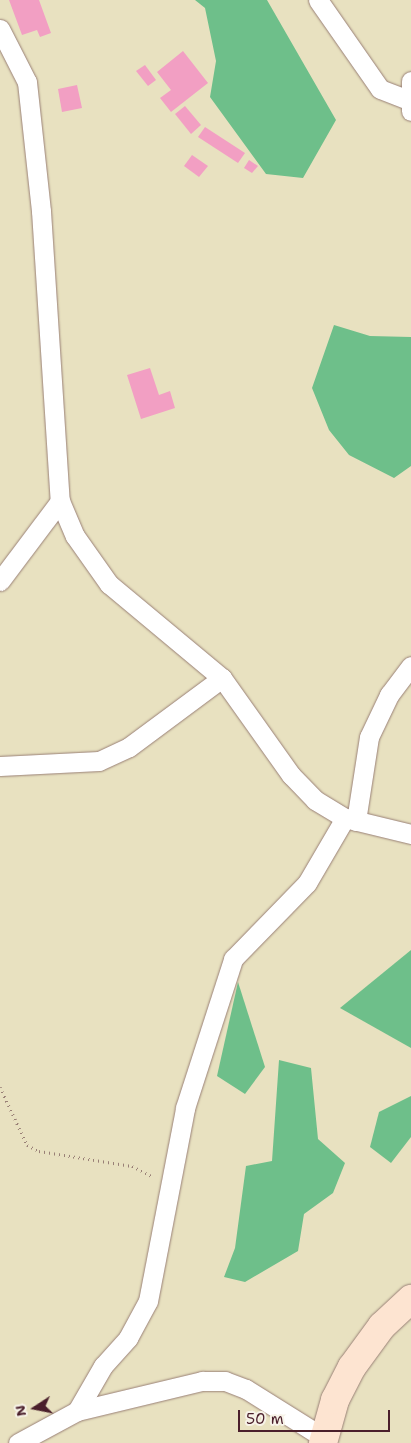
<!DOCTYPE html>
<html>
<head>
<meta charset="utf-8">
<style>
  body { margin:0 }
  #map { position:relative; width:411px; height:1443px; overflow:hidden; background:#e8e1c0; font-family:"Shantell Sans",sans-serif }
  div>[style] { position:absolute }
  .forest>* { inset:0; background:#6ebf8a }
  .building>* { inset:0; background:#f29fc3 }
  .path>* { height:3px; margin-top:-1.5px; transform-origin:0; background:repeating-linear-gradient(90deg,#998076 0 1px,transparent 0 5px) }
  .roads { filter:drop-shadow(0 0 1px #998076) drop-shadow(0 0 1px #998076) }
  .street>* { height:19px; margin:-9.5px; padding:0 9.5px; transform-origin:9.5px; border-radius:9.5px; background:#fff }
  .secondary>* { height:28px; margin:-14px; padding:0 14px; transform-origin:14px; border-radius:14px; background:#fde4d1 }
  span { translate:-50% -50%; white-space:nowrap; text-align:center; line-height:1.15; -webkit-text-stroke:5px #f7f3e8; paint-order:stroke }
  .north { position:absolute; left:10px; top:1383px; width:50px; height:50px; -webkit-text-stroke:4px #f7f3e8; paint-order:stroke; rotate:259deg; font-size:14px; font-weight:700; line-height:20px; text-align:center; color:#4a1f2b }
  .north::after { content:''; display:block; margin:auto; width:18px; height:22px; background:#4a1f2b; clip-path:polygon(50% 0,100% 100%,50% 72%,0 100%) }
  .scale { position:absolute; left:238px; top:1410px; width:152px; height:22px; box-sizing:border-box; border:2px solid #4a1f2b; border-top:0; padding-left:6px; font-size:15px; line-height:18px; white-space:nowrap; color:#4a1f2b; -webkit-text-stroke:4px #f7f3e8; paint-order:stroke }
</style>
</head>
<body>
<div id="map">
  <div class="forest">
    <i style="clip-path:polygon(195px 0,267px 0,336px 120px,303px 178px,266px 174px,210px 97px,216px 61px,205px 8px)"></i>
    <i style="clip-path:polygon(334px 325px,370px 336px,411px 337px,411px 466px,394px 478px,349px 455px,329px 430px,312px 388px)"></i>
    <i style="clip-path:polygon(411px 950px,411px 1048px,340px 1008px)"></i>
    <i style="clip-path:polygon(238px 982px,265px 1067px,245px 1094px,217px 1076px)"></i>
    <i style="clip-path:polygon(279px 1060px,311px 1068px,318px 1139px,345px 1163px,333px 1193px,304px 1214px,298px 1251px,245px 1282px,224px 1277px,235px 1248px,246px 1166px,272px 1161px)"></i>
    <i style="clip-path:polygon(411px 1096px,411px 1137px,391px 1163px,370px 1147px,379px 1112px)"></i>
  </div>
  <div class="building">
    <i style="clip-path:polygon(9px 0,39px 0,51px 33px,40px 37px,37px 30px,22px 35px)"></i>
    <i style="clip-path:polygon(183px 51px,208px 83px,171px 112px,160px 98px,171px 90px,157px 72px)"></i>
    <i style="clip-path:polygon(145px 65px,156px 80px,148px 86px,136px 71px)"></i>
    <i style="clip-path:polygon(77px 85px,82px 108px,62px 112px,58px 89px)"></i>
    <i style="clip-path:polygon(185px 106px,201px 125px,191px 134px,175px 114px)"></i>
    <i style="clip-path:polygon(205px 127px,245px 153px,238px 163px,198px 137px)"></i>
    <i style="clip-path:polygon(192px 155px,208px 166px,199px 177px,184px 166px)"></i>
    <i style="clip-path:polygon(249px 160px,258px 166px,252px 173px,244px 168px)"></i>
    <i style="clip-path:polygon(150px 368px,159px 395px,170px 391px,175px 408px,141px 419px,127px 375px)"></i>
  </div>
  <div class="path">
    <i style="left:0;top:1087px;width:64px;rotate:65deg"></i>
    <i style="left:27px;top:1145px;width:13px;rotate:27deg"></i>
    <i style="left:39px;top:1151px;width:94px;rotate:9.2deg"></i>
    <i style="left:132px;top:1166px;width:22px;rotate:27deg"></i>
  </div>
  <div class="roads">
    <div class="street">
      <i style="left:318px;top:0;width:108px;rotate:55.1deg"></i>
      <i style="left:380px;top:89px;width:33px;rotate:21deg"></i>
      <i style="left:0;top:29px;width:59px;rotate:63deg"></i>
      <i style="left:27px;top:82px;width:130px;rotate:83.8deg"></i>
      <i style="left:41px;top:211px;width:291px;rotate:86.3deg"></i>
      <i style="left:60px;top:501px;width:38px;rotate:67deg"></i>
      <i style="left:75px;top:536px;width:59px;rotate:54.7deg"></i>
      <i style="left:109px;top:584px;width:147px;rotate:39.8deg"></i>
      <i style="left:222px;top:678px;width:119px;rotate:54.6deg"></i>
      <i style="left:291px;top:775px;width:35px;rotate:46deg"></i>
      <i style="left:315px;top:800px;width:35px;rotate:31deg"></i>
      <i style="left:345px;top:818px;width:68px;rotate:13.6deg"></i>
      <i style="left:411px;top:81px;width:30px;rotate:90deg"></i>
      <i style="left:0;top:581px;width:100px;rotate:-53.1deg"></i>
      <i style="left:0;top:766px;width:99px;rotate:-2.9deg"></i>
      <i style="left:99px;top:761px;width:33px;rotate:-25deg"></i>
      <i style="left:129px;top:747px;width:116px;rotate:-36.6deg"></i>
      <i style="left:356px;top:821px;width:85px;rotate:-81.2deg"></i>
      <i style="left:369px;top:737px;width:47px;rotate:-64.5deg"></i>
      <i style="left:389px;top:695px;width:36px;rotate:-53deg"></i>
      <i style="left:77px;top:1411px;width:52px;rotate:-60deg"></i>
      <i style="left:103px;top:1366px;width:38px;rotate:-48deg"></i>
      <i style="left:128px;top:1338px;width:42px;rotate:-61.6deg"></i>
      <i style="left:148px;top:1301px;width:197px;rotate:-79.1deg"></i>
      <i style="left:185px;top:1108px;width:157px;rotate:-72.1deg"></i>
      <i style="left:233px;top:959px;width:106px;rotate:-45.8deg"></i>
      <i style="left:307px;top:883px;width:75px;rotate:-59.7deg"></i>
      <i style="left:18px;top:1443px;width:67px;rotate:-28.5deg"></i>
      <i style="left:77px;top:1411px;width:129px;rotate:-13.5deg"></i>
      <i style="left:202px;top:1381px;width:23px"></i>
      <i style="left:225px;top:1381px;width:22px;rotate:21deg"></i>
      <i style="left:246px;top:1389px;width:92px;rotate:32.1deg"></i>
    </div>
    <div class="secondary">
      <i style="left:323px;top:1443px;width:45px;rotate:-74.4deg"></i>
      <i style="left:335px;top:1400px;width:37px;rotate:-63deg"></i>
      <i style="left:352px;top:1367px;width:51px;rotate:-53.8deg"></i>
      <i style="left:382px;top:1326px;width:40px;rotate:-43deg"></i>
    </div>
  </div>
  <div class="north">N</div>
  <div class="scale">50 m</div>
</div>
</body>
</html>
